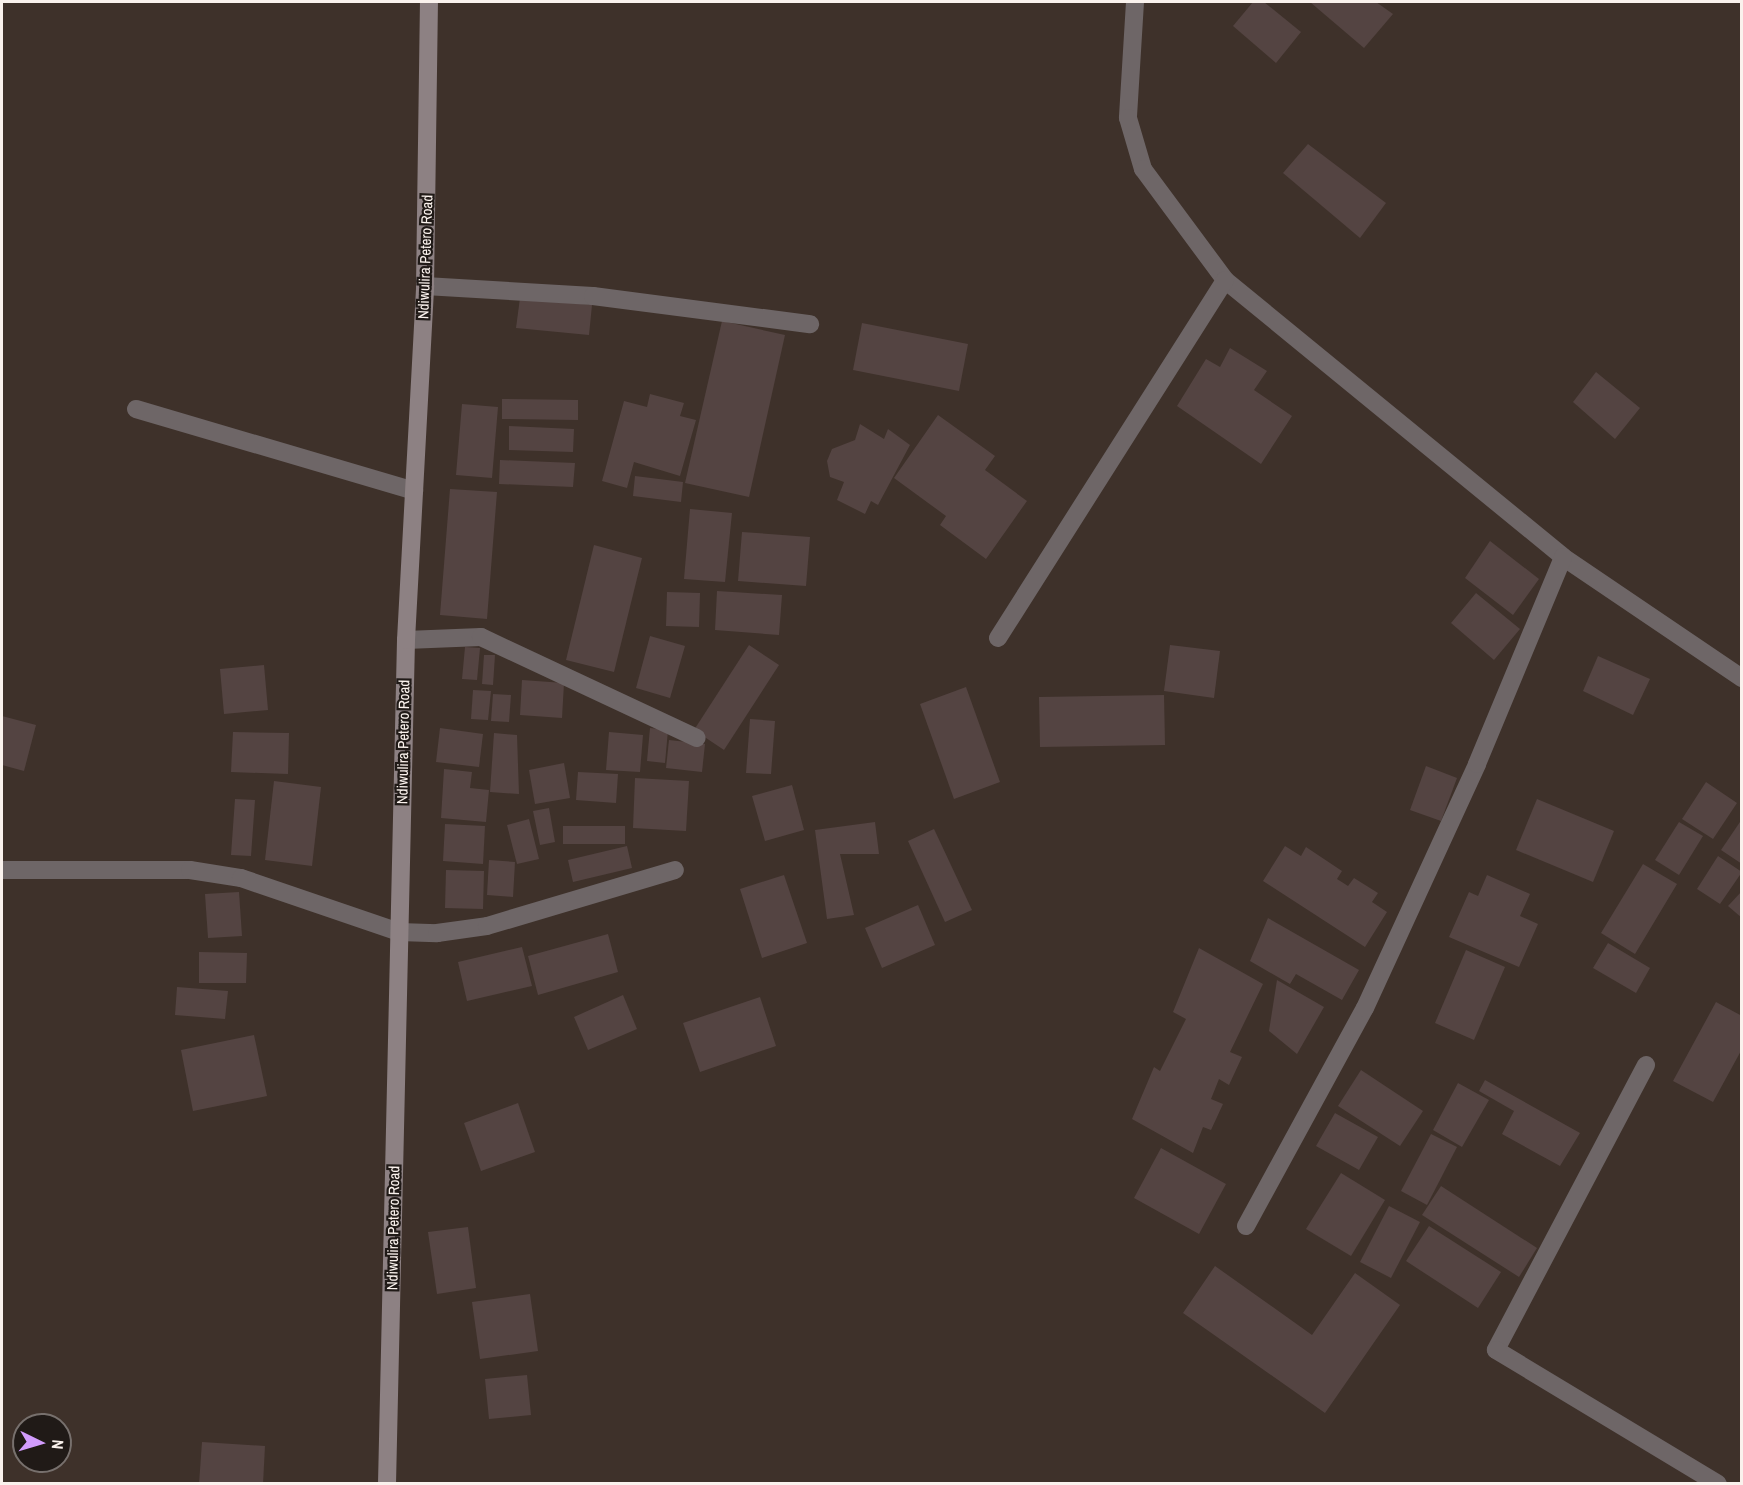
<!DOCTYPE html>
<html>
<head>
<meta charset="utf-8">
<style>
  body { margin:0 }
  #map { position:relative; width:1743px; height:1485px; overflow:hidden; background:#3e312a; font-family:"Archivo Narrow",sans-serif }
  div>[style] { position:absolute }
  .building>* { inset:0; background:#544442 }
  .lane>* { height:18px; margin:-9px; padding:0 9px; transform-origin:9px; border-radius:9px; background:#6e6667 }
  .street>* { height:18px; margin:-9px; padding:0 9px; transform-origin:9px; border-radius:9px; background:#6e6667 }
  .secondary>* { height:18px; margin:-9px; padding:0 9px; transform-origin:9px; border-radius:9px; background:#8d8183 }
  span { translate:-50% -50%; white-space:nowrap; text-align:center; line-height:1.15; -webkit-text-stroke:4.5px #201a17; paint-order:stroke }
  .street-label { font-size:15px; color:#faf2ed }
  .frame { position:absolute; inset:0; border:3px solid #faf2ed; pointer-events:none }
  .north { position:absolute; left:12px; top:1413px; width:60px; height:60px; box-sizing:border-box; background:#201a17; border:2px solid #77706d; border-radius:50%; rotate:95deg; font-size:16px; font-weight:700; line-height:24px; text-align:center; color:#faf2ed }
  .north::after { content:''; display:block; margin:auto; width:21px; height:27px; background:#d29cfd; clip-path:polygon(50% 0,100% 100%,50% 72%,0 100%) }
</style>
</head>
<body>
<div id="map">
  <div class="building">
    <i style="clip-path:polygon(1253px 2px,1264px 2px,1301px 32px,1276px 63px,1233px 26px)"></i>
    <i style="clip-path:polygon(1310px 2px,1376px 2px,1393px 14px,1364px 48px)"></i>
    <i style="clip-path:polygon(1308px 144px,1386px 203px,1360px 238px,1283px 173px)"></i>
    <i style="clip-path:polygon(520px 298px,592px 305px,589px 335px,516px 328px)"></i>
    <i style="clip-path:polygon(722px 321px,785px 335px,749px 497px,685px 483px)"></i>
    <i style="clip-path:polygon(862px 323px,968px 344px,959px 391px,853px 370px)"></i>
    <i style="clip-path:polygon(1230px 348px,1267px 371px,1254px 390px,1292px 416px,1261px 464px,1177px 406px,1206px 359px,1220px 367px)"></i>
    <i style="clip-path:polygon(1596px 372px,1640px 408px,1615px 439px,1573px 402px)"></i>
    <i style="clip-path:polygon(650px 394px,684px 403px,680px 416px,696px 420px,680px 476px,634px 462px,627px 488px,602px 481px,624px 401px,647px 407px)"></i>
    <i style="clip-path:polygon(502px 399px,578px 400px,578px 420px,502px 419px)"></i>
    <i style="clip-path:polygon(462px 404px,498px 407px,492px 478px,456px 475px)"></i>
    <i style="clip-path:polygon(938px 415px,995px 456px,985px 470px,1027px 501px,986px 559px,940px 525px,946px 516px,894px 478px)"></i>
    <i style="clip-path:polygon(860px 424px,884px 439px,888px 429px,910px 445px,878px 505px,871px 501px,865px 514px,837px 500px,844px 482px,830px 477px,827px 461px,832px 449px,855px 440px)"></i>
    <i style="clip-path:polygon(509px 426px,574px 429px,573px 452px,509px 450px)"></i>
    <i style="clip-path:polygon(500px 460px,575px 463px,573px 487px,499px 484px)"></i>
    <i style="clip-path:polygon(635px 476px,683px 482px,681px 502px,633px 496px)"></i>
    <i style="clip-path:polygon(450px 489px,497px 492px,487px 619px,440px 615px)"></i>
    <i style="clip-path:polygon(690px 509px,732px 513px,725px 582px,684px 579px)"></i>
    <i style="clip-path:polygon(742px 532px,810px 537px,806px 586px,738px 581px)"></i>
    <i style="clip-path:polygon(1490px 541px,1539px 579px,1513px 615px,1465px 578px)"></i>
    <i style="clip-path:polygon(594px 545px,642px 558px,614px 672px,566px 660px)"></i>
    <i style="clip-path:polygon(717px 591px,782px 595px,779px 635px,715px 630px)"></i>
    <i style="clip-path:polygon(667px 592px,700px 593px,699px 627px,666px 626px)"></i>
    <i style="clip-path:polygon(1476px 593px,1520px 629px,1494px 660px,1451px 623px)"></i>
    <i style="clip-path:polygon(650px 636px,685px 646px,670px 698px,636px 688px)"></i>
    <i style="clip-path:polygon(749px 645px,779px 665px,724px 750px,694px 730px)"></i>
    <i style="clip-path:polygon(1170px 645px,1220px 651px,1214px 698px,1164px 691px)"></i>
    <i style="clip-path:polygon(465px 647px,480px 648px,477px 680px,462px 679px)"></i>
    <i style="clip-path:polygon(484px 655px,495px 655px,493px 685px,482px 684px)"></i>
    <i style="clip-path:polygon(1598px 656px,1650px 679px,1633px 715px,1583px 691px)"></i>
    <i style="clip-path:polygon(264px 665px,268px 710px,224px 714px,220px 669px)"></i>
    <i style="clip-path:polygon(522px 680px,564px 683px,562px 718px,520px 715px)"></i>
    <i style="clip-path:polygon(966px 687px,1000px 782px,954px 799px,920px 704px)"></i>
    <i style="clip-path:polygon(473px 690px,491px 691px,488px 720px,471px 719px)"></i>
    <i style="clip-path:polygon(493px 694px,511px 695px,509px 722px,491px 721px)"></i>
    <i style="clip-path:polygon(1164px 695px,1165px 745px,1040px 747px,1039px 697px)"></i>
    <i style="clip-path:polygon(2px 716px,36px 725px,24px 771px,2px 765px)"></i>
    <i style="clip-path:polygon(750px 719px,775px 721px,771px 774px,746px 773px)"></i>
    <i style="clip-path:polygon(440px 728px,483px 734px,479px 767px,436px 762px)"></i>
    <i style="clip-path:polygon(650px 728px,668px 730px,665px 763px,647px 761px)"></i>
    <i style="clip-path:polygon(233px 732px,289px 733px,288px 774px,231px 772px)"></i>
    <i style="clip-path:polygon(609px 732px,643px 735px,640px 772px,606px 770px)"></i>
    <i style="clip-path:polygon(494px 733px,517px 735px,519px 794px,490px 792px)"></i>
    <i style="clip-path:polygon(669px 740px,705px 744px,702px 772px,666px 768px)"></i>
    <i style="clip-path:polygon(564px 763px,570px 798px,535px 804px,529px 770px)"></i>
    <i style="clip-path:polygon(1426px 766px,1457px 778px,1441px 821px,1410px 810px)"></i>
    <i style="clip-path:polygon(444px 769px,472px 772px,470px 788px,489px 790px,486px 822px,441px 818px)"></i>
    <i style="clip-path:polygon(578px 772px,618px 774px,616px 803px,576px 800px)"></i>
    <i style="clip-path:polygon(635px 778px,689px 781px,686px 831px,633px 828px)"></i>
    <i style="clip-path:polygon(274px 781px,321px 787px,312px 866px,265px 860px)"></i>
    <i style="clip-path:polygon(1706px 782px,1737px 803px,1713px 839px,1682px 819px)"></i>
    <i style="clip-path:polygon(792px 785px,804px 830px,765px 841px,752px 796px)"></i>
    <i style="clip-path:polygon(235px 799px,255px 800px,251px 856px,231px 855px)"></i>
    <i style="clip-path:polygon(1537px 799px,1614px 831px,1593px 882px,1516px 850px)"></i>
    <i style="clip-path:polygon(549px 808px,555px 842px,540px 845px,533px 811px)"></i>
    <i style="clip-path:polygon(529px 819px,539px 859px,517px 864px,507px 825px)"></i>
    <i style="clip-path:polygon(1742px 819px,1742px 864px,1721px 850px)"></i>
    <i style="clip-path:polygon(875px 822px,879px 854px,840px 854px,854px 915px,827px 919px,815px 830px)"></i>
    <i style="clip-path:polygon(1679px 822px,1703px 836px,1679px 875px,1655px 860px)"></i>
    <i style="clip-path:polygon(445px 824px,485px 826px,483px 864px,443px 861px)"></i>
    <i style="clip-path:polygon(563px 826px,625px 826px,625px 844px,563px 844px)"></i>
    <i style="clip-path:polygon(934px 829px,972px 910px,945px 922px,908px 841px)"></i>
    <i style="clip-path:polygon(627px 846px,632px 868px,573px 882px,568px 860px)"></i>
    <i style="clip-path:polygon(1285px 846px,1301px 856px,1306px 847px,1342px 871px,1337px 879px,1348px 886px,1354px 878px,1378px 893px,1372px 902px,1387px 912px,1365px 947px,1263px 881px)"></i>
    <i style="clip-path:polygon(1718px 856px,1742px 872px,1720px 904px,1697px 889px)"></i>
    <i style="clip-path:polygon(489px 860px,515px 862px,513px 897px,487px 895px)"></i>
    <i style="clip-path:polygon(1643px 864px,1677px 884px,1635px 954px,1601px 933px)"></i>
    <i style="clip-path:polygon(446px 870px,484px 871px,483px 909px,445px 908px)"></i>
    <i style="clip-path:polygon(784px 875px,807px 943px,762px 958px,740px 889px)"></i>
    <i style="clip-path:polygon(1487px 875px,1530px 894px,1520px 916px,1538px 924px,1519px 967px,1449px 937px,1469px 892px,1478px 896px)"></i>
    <i style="clip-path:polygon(1742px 891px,1742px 918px,1728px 906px)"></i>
    <i style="clip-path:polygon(239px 892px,242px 936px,208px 938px,205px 894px)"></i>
    <i style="clip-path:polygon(918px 905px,935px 945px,882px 968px,865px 928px)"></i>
    <i style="clip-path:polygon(1268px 918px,1359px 970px,1342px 1000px,1296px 974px,1290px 984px,1250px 961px)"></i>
    <i style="clip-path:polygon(608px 934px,618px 972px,538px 995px,528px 956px)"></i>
    <i style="clip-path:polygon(1608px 943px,1650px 968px,1636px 993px,1593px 968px)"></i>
    <i style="clip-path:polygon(522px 947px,532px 986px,467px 1001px,458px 962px)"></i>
    <i style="clip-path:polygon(1199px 948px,1263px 984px,1230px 1052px,1242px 1057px,1229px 1085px,1219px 1079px,1211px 1099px,1223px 1104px,1211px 1130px,1203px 1127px,1193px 1153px,1132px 1119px,1154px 1067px,1160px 1071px,1186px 1019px,1173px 1012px)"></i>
    <i style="clip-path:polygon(1466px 950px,1505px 967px,1474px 1040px,1435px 1023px)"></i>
    <i style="clip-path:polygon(199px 952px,247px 953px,246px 983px,199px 983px)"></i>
    <i style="clip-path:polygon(1277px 980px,1324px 1007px,1297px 1054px,1269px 1031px)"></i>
    <i style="clip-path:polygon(177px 987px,228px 991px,225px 1019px,175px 1015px)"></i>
    <i style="clip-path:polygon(623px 995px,637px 1029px,588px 1050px,574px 1017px)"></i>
    <i style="clip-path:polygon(760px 997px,776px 1046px,700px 1072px,683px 1023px)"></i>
    <i style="clip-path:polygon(1716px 1002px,1742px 1016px,1742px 1049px,1713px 1102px,1673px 1081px)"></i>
    <i style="clip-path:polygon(254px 1035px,267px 1096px,193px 1111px,181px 1050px)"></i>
    <i style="clip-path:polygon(1361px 1070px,1423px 1111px,1400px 1146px,1338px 1106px)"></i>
    <i style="clip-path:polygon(1485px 1080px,1580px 1133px,1560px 1166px,1502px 1134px,1514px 1111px,1479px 1091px)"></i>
    <i style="clip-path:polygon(1458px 1083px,1489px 1100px,1462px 1147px,1433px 1130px)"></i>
    <i style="clip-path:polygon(518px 1103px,535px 1152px,481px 1171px,464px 1123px)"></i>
    <i style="clip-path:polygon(1335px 1113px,1378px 1137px,1359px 1170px,1316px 1146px)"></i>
    <i style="clip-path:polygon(1431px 1134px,1457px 1147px,1427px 1205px,1401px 1191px)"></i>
    <i style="clip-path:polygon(1161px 1148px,1226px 1184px,1199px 1234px,1134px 1198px)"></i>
    <i style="clip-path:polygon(1341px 1173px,1385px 1200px,1351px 1256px,1306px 1229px)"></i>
    <i style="clip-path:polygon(1441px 1186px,1537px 1248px,1519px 1277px,1422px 1215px)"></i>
    <i style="clip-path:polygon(1389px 1206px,1420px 1222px,1391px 1278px,1360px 1262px)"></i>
    <i style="clip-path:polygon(1429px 1226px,1501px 1272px,1478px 1308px,1406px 1261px)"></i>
    <i style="clip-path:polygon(468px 1227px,476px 1288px,437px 1294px,428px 1232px)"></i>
    <i style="clip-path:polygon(1215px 1266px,1312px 1335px,1355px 1273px,1400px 1305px,1325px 1413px,1183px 1313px)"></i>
    <i style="clip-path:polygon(530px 1294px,538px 1351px,480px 1359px,472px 1302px)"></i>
    <i style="clip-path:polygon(527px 1375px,531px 1415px,489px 1419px,485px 1379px)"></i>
    <i style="clip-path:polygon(202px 1442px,265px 1446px,263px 1484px,199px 1484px)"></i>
  </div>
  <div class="lane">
    <i style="left:136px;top:409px;width:290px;rotate:16.4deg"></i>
  </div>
  <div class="street">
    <i style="left:1135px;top:2px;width:116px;rotate:93.5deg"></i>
    <i style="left:1128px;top:118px;width:53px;rotate:73.6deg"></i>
    <i style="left:1143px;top:169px;width:138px;rotate:53.5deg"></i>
    <i style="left:1225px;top:280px;width:437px;rotate:39.3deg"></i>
    <i style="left:1563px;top:557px;width:216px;rotate:34.1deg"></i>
    <i style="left:425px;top:286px;width:168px;rotate:3.4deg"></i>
    <i style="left:593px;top:296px;width:219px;rotate:7.4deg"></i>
    <i style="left:998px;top:638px;width:424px;rotate:-57.6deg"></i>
    <i style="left:406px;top:640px;width:75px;rotate:-2.3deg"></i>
    <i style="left:481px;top:637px;width:238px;rotate:25.1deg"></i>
    <i style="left:2px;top:870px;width:188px"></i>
    <i style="left:190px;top:870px;width:52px;rotate:8.9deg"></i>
    <i style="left:241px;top:878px;width:167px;rotate:18.9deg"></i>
    <i style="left:399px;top:932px;width:38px;rotate:2deg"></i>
    <i style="left:437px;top:933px;width:50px;rotate:-8deg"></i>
    <i style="left:487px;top:926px;width:196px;rotate:-16.6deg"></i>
    <i style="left:1646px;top:1065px;width:322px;rotate:117.8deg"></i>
    <i style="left:1496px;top:1350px;width:259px;rotate:31.1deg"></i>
    <i style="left:1246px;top:1226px;width:248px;rotate:-61.4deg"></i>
    <i style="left:1365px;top:1008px;width:268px;rotate:-65.3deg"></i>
    <i style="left:1477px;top:764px;width:224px;rotate:-67.4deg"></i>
  </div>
  <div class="secondary">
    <i style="left:387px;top:1484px;width:844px;rotate:-88.71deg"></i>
    <i style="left:406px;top:640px;width:355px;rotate:-86.9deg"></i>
    <i style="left:425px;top:286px;width:284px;rotate:-89.2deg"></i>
  </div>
  <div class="street-label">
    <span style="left:425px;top:257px;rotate:-88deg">Ndiwulira Petero Road</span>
    <span style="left:403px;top:742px;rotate:-89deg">Ndiwulira Petero Road</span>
    <span style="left:393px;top:1228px;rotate:-89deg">Ndiwulira Petero Road</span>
  </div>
  <div class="frame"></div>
  <div class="north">N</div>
</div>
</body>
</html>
